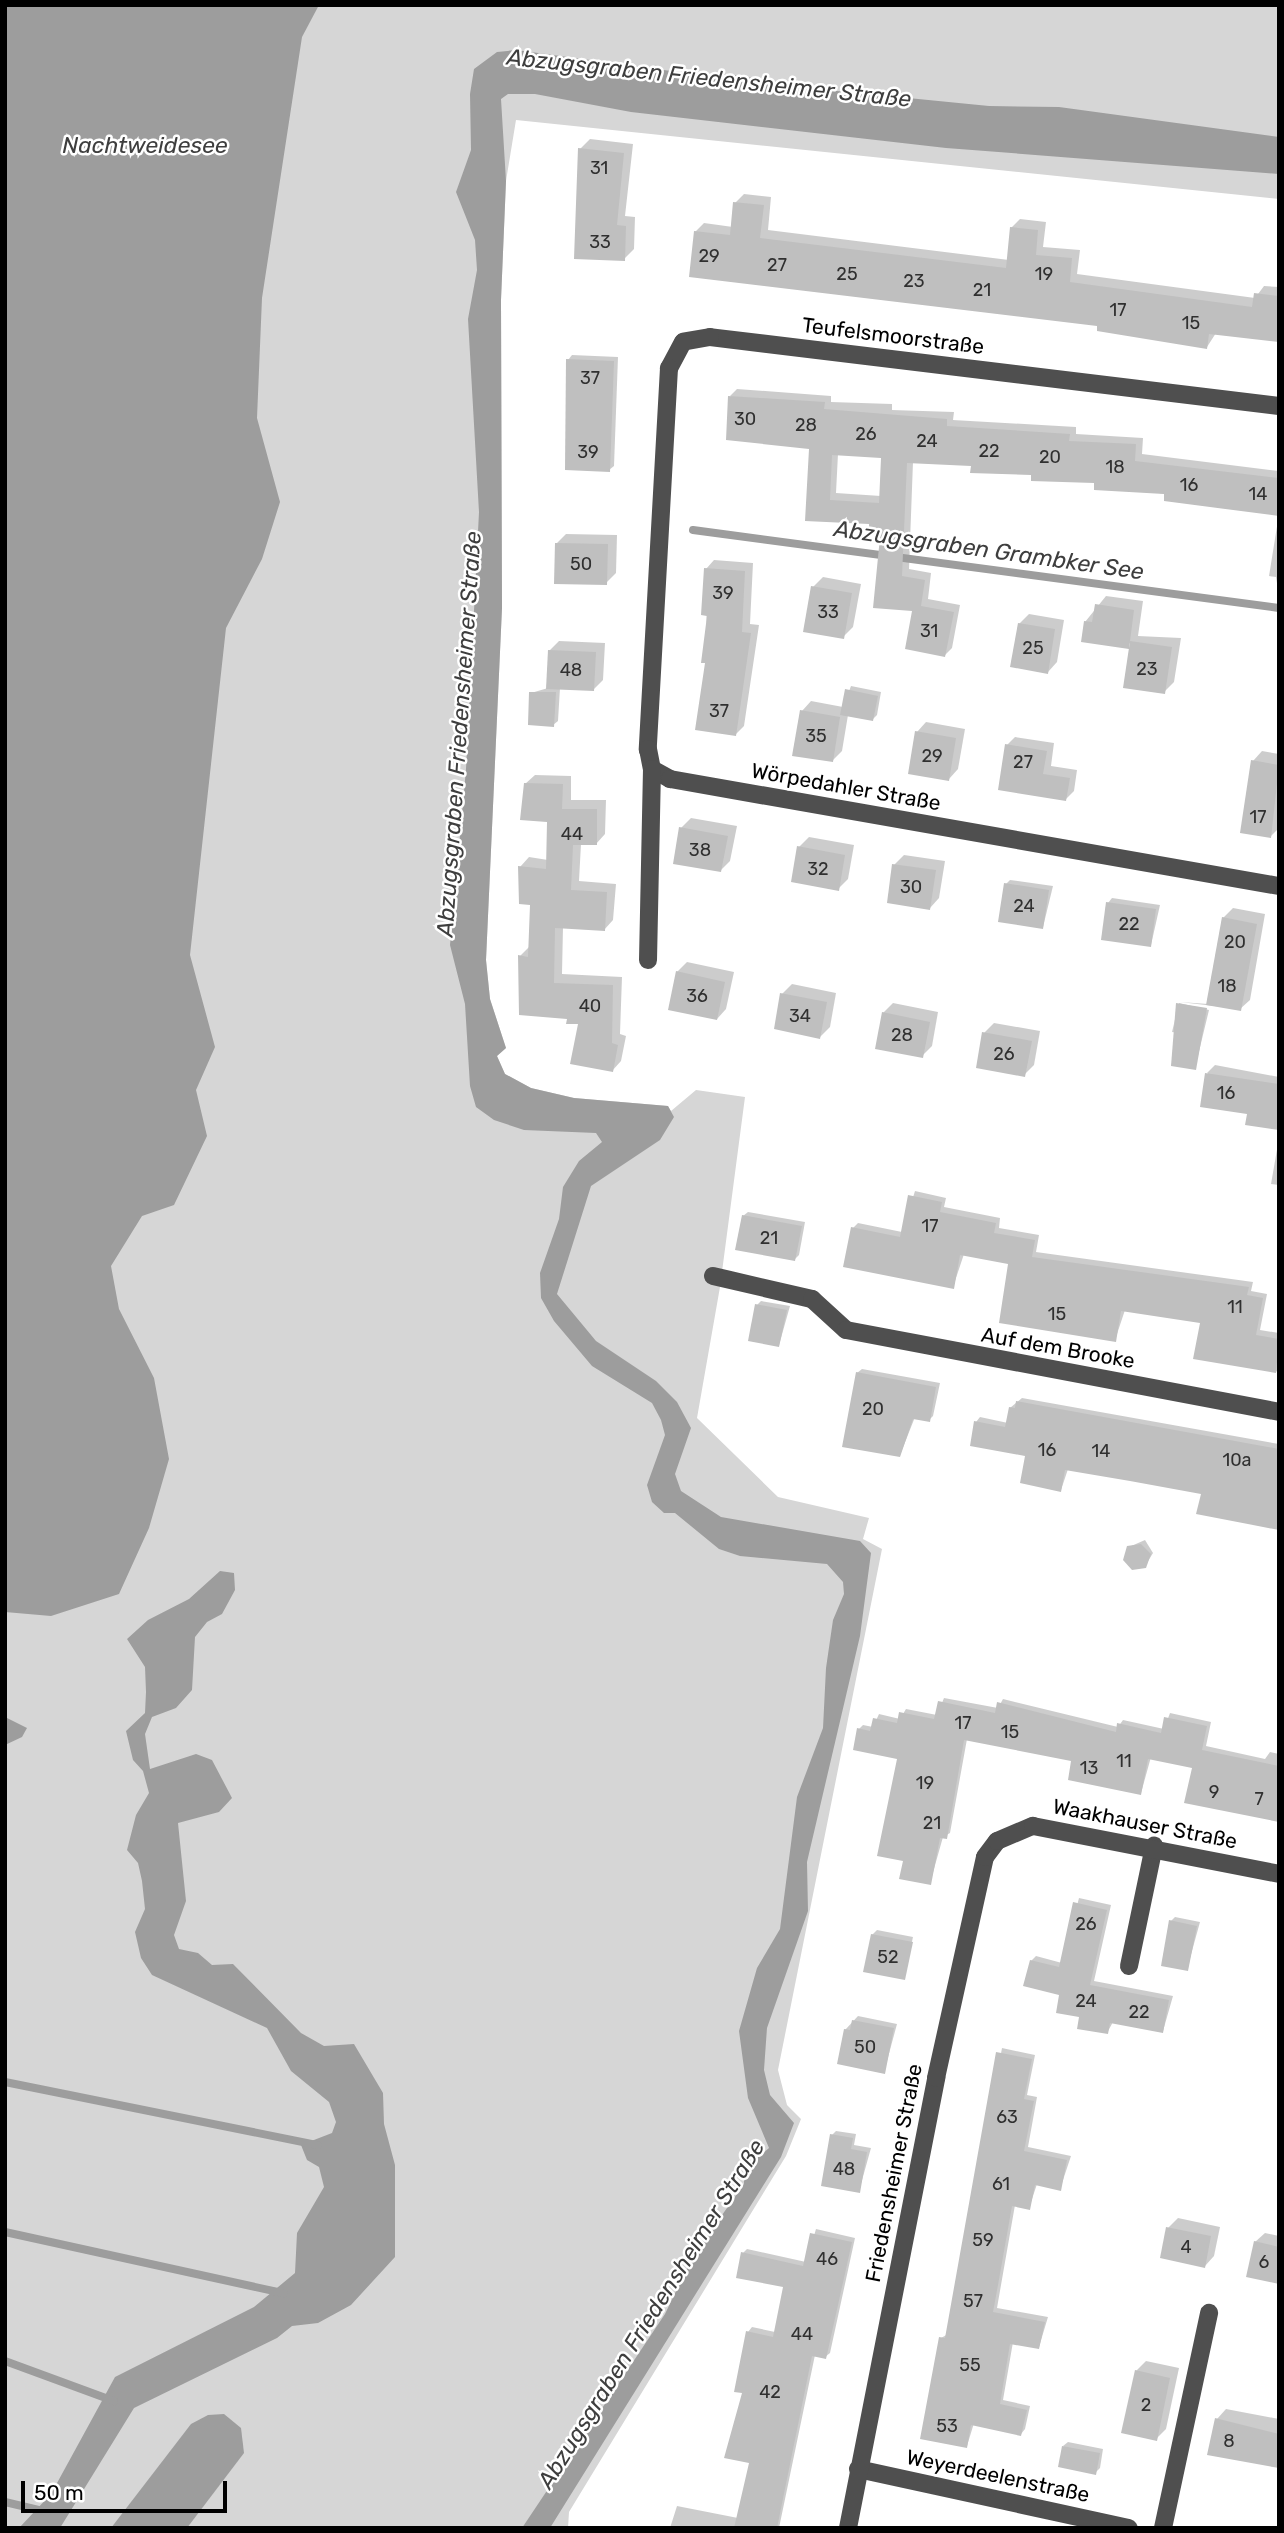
<!DOCTYPE html>
<html>
<head>
<meta charset="utf-8">
<style>
  body { margin:0 }
  #map { position:relative; width:1284px; height:2533px; overflow:hidden; background:#fff; font-family:Rubik,sans-serif }
  div>[style] { position:absolute }
  .green>* { inset:0; background:#d6d6d6 }
  .water>* { inset:0; background:#9d9d9d }
  .shadow>* { inset:0; background:#0003 }
  .stream>* { height:8px; margin:-4px; padding:0 4px; transform-origin:4px; border-radius:4px; background:#9d9d9d }
  .building>* { inset:0; background:#bfbfbf }
  .minor>* { height:18px; margin:-9px; padding:0 9px; transform-origin:9px; border-radius:9px; background:#4f4f4f }
  span { translate:-50% -50%; white-space:nowrap; text-align:center; line-height:1.15; -webkit-text-stroke:5px #fff; paint-order:stroke }
  .number-label { font-size:18px; color:#303030 }
  .number-label span { -webkit-text-stroke-width:0 }
  .street-label { font-size:21px; color:#000 }
  .water-label { font-size:23px; color:#3e3e3e; font-style:italic }
  .frame { position:absolute; inset:0; border:7px solid #000; pointer-events:none }
  .scale { position:absolute; left:21px; top:2481px; width:206px; height:32px; box-sizing:border-box; border:4px solid #000; border-top:0; padding-left:9px; font-size:21px; line-height:24px; white-space:nowrap; color:#000; -webkit-text-stroke:5px #fff; paint-order:stroke }
</style>
</head>
<body>
<div id="map">
  <div class="green">
    <i style="clip-path:polygon(5px 5px,1279px 5px,1279px 199px,516px 120px,506px 181px,501px 300px,502px 608px,486px 960px,490px 999px,506px 1048px,497px 1056px,505px 1074px,531px 1088px,574px 1098px,668px 1106px,671px 1111px,696px 1090px,745px 1097px,720px 1287px,697px 1418px,778px 1497px,869px 1518px,863px 1539px,882px 1549px,778px 2070px,787px 2105px,801px 2119px,786px 2156px,569px 2512px,568px 2528px,5px 2528px)"></i>
  </div>
  <div class="water">
    <i style="clip-path:polygon(5px 5px,319px 5px,302px 37px,262px 298px,257px 418px,280px 502px,262px 559px,226px 628px,190px 955px,215px 1047px,196px 1090px,207px 1136px,174px 1205px,142px 1216px,111px 1266px,119px 1309px,154px 1378px,169px 1459px,149px 1528px,119px 1594px,51px 1616px,5px 1612px)"></i>
    <i style="clip-path:polygon(516px 50px,708px 76px,729px 74px,827px 90px,989px 106px,1059px 107px,1279px 137px,1279px 174px,946px 148px,631px 112px,535px 94px,508px 94px,501px 99px,506px 181px,501px 300px,502px 608px,486px 960px,490px 999px,506px 1048px,497px 1056px,505px 1074px,531px 1088px,574px 1098px,668px 1106px,674px 1117px,660px 1140px,591px 1186px,557px 1294px,596px 1341px,656px 1381px,677px 1402px,691px 1428px,675px 1474px,681px 1491px,721px 1517px,860px 1541px,871px 1553px,860px 1636px,807px 1862px,808px 1911px,767px 2028px,764px 2070px,770px 2095px,794px 2123px,781px 2157px,550px 2528px,522px 2528px,665px 2314px,693px 2256px,744px 2184px,744px 2169px,769px 2148px,748px 2098px,739px 2031px,757px 1968px,780px 1929px,797px 1797px,823px 1728px,826px 1668px,833px 1620px,844px 1594px,843px 1582px,827px 1564px,740px 1556px,719px 1549px,675px 1513px,664px 1513px,652px 1502px,647px 1485px,665px 1435px,661px 1420px,652px 1403px,592px 1366px,554px 1321px,541px 1298px,540px 1273px,559px 1219px,563px 1187px,579px 1161px,602px 1142px,596px 1133px,524px 1130px,494px 1120px,476px 1107px,470px 1086px,465px 1004px,450px 945px,466px 769px,479px 512px,468px 319px,477px 270px,475px 240px,456px 192px,471px 150px,470px 94px,474px 69px,497px 52px)"></i>
    <i style="clip-path:polygon(220px 1571px,234px 1573px,235px 1590px,222px 1614px,207px 1622px,195px 1637px,192px 1690px,176px 1708px,152px 1717px,145px 1734px,150px 1769px,196px 1754px,212px 1760px,232px 1798px,219px 1812px,178px 1823px,186px 1901px,174px 1935px,179px 1949px,198px 1953px,212px 1965px,233px 1964px,301px 2033px,324px 2046px,354px 2044px,383px 2093px,384px 2124px,395px 2165px,395px 2257px,351px 2305px,318px 2323px,292px 2326px,277px 2338px,134px 2408px,60px 2528px,19px 2528px,51px 2494px,115px 2377px,254px 2307px,295px 2273px,297px 2233px,324px 2187px,319px 2167px,307px 2160px,301px 2145px,332px 2133px,336px 2122px,329px 2102px,291px 2071px,267px 2028px,152px 1975px,141px 1958px,135px 1932px,145px 1909px,142px 1881px,138px 1863px,127px 1850px,136px 1815px,149px 1793px,143px 1771px,133px 1760px,126px 1731px,145px 1713px,146px 1692px,145px 1667px,127px 1639px,148px 1620px,189px 1599px)"></i>
    <i style="clip-path:polygon(5px 1717px,27px 1728px,22px 1737px,5px 1745px)"></i>
    <i style="clip-path:polygon(224px 2414px,241px 2428px,244px 2453px,187px 2528px,111px 2528px,191px 2424px,208px 2415px)"></i>
  </div>
  <div class="shadow">
    <i style="clip-path:polygon(590px 139px,633px 144px,625px 216px,635px 217px,634px 249px,624px 259px,580px 149px)"></i>
    <i style="clip-path:polygon(744px 194px,771px 197px,768px 230px,1009px 260px,1011px 228px,1020px 219px,1046px 222px,1043px 247px,1080px 250px,1077px 274px,1255px 298px,1264px 286px,1279px 287px,1279px 340px,1216px 333px,1207px 347px,695px 232px,704px 223px,733px 227px,735px 203px)"></i>
    <i style="clip-path:polygon(572px 355px,618px 357px,614px 466px,609px 470px,568px 360px)"></i>
    <i style="clip-path:polygon(evenodd,737px 389px,831px 396px,831px 402px,892px 404px,892px 410px,954px 412px,953px 420px,1076px 427px,1076px 434px,1143px 438px,1142px 454px,1279px 471px,1279px 596px,1276px 577px,1269px 576px,1279px 514px,1096px 482px,972px 464px,913px 462px,909px 569px,931px 573px,928px 599px,960px 605px,952px 648px,945px 655px,914px 609px,881px 536px,870px 523px,807px 519px,811px 447px,730px 396px,737px 389px,838px 454px,882px 456px,881px 496px,836px 493px,838px 454px)"></i>
    <i style="clip-path:polygon(566px 534px,617px 535px,616px 573px,606px 583px,557px 543px)"></i>
    <i style="clip-path:polygon(714px 560px,753px 563px,750px 624px,759px 625px,744px 726px,735px 735px,707px 662px,706px 569px)"></i>
    <i style="clip-path:polygon(823px 577px,861px 584px,853px 627px,843px 637px,813px 587px)"></i>
    <i style="clip-path:polygon(1106px 596px,1143px 601px,1138px 636px,1181px 638px,1174px 682px,1164px 692px,1131px 644px,1085px 622px)"></i>
    <i style="clip-path:polygon(1029px 614px,1064px 620px,1057px 662px,1048px 672px,1019px 624px)"></i>
    <i style="clip-path:polygon(559px 641px,605px 643px,603px 680px,593px 690px,560px 688px,558px 721px,553px 725px,531px 693px,548px 688px,549px 651px)"></i>
    <i style="clip-path:polygon(851px 686px,881px 692px,877px 715px,873px 719px,848px 715px,842px 751px,832px 761px,802px 711px,811px 701px,843px 707px)"></i>
    <i style="clip-path:polygon(926px 722px,965px 729px,958px 769px,949px 779px,917px 732px)"></i>
    <i style="clip-path:polygon(1015px 737px,1054px 743px,1051px 766px,1077px 770px,1074px 791px,1066px 799px,1007px 745px)"></i>
    <i style="clip-path:polygon(1262px 751px,1279px 754px,1279px 828px,1271px 836px,1253px 761px)"></i>
    <i style="clip-path:polygon(535px 775px,571px 776px,571px 800px,606px 800px,605px 834px,596px 844px,581px 844px,579px 881px,616px 884px,613px 920px,604px 930px,563px 927px,562px 974px,622px 977px,620px 1034px,626px 1036px,621px 1061px,612px 1071px,580px 1023px,569px 1017px,520px 956px,529px 947px,532px 904px,520px 867px,529px 857px,548px 860px,548px 821px,525px 784px)"></i>
    <i style="clip-path:polygon(691px 818px,737px 826px,730px 861px,721px 870px,681px 828px)"></i>
    <i style="clip-path:polygon(809px 837px,854px 845px,848px 879px,838px 889px,799px 847px)"></i>
    <i style="clip-path:polygon(904px 855px,945px 861px,939px 898px,930px 908px,894px 865px)"></i>
    <i style="clip-path:polygon(1010px 880px,1053px 886px,1043px 927px,1006px 884px)"></i>
    <i style="clip-path:polygon(1112px 898px,1160px 905px,1151px 945px,1108px 903px)"></i>
    <i style="clip-path:polygon(1233px 908px,1265px 914px,1250px 1000px,1240px 1009px,1180px 1002px,1208px 1004px,1223px 918px)"></i>
    <i style="clip-path:polygon(687px 962px,734px 972px,726px 1009px,717px 1019px,677px 972px)"></i>
    <i style="clip-path:polygon(792px 984px,836px 993px,830px 1027px,820px 1037px,782px 994px)"></i>
    <i style="clip-path:polygon(893px 1003px,938px 1012px,932px 1046px,922px 1056px,883px 1013px)"></i>
    <i style="clip-path:polygon(1179px 1003px,1209px 1010px,1195px 1068px,1179px 1033px,1172px 1032px)"></i>
    <i style="clip-path:polygon(994px 1023px,1040px 1031px,1034px 1065px,1024px 1075px,984px 1033px)"></i>
    <i style="clip-path:polygon(1215px 1065px,1279px 1077px,1279px 1128px,1249px 1112px,1207px 1073px)"></i>
    <i style="clip-path:polygon(1279px 1138px,1279px 1185px,1271px 1184px)"></i>
    <i style="clip-path:polygon(915px 1191px,946px 1198px,944px 1207px,1000px 1218px,999px 1228px,1039px 1235px,1036px 1252px,1253px 1282px,1251px 1291px,1267px 1294px,1260px 1330px,1279px 1333px,1279px 1368px,1276px 1372px,1202px 1322px,1125px 1310px,1115px 1340px,1010px 1263px,964px 1254px,953px 1287px,853px 1228px,858px 1223px,902px 1232px)"></i>
    <i style="clip-path:polygon(748px 1212px,805px 1222px,799px 1255px,795px 1259px,743px 1216px)"></i>
    <i style="clip-path:polygon(761px 1301px,790px 1306px,779px 1345px,757px 1305px)"></i>
    <i style="clip-path:polygon(862px 1369px,940px 1383px,933px 1416px,929px 1420px,915px 1417px,900px 1455px,857px 1373px)"></i>
    <i style="clip-path:polygon(1022px 1398px,1279px 1444px,1279px 1528px,1203px 1492px,1068px 1469px,1061px 1490px,1027px 1455px,976px 1422px,980px 1417px,1008px 1423px,1010px 1408px)"></i>
    <i style="clip-path:polygon(1145px 1540px,1153px 1553px,1145px 1566px,1129px 1547px)"></i>
    <i style="clip-path:polygon(944px 1698px,998px 1708px,1003px 1699px,1118px 1727px,1123px 1720px,1164px 1729px,1170px 1713px,1211px 1722px,1206px 1746px,1265px 1759px,1270px 1752px,1279px 1754px,1279px 1821px,1194px 1766px,1151px 1757px,1141px 1793px,1074px 1759px,967px 1739px,950px 1833px,943px 1837px,930px 1883px,905px 1859px,899px 1757px,859px 1729px,863px 1725px,873px 1727px,879px 1714px,900px 1719px,906px 1709px,937px 1715px)"></i>
    <i style="clip-path:polygon(1079px 1898px,1111px 1905px,1094px 1981px,1173px 1996px,1163px 2031px,1113px 2022px,1107px 2033px,1081px 2016px,1031px 1961px,1036px 1956px,1062px 1963px)"></i>
    <i style="clip-path:polygon(1175px 1917px,1200px 1922px,1187px 1969px,1171px 1921px)"></i>
    <i style="clip-path:polygon(877px 1930px,913px 1937px,904px 1978px,872px 1935px)"></i>
    <i style="clip-path:polygon(858px 2016px,897px 2024px,884px 2072px,845px 2030px)"></i>
    <i style="clip-path:polygon(1002px 2048px,1035px 2055px,1027px 2095px,1037px 2097px,1028px 2147px,1071px 2156px,1060px 2189px,1037px 2184px,1029px 2208px,1015px 2205px,997px 2308px,1048px 2317px,1039px 2347px,1013px 2342px,1003px 2400px,1030px 2406px,1025px 2429px,1021px 2434px,974px 2423px,967px 2446px,941px 2338px,948px 2334px)"></i>
    <i style="clip-path:polygon(836px 2131px,856px 2134px,854px 2145px,871px 2148px,859px 2191px,832px 2135px)"></i>
    <i style="clip-path:polygon(1178px 2218px,1220px 2227px,1214px 2256px,1205px 2266px,1168px 2228px)"></i>
    <i style="clip-path:polygon(816px 2229px,855px 2238px,830px 2353px,825px 2357px,815px 2355px,779px 2528px,670px 2528px,677px 2506px,738px 2518px,751px 2461px,744px 2392px,748px 2332px,752px 2327px,775px 2332px,785px 2286px,743px 2253px,747px 2249px,806px 2262px)"></i>
    <i style="clip-path:polygon(1265px 2233px,1279px 2236px,1279px 2282px,1255px 2242px)"></i>
    <i style="clip-path:polygon(1146px 2361px,1179px 2368px,1166px 2429px,1156px 2439px,1136px 2371px)"></i>
    <i style="clip-path:polygon(1226px 2409px,1279px 2419px,1279px 2467px,1217px 2419px)"></i>
    <i style="clip-path:polygon(1068px 2442px,1103px 2449px,1100px 2468px,1095px 2473px,1063px 2446px)"></i>
  </div>
  <div class="stream">
    <i style="left:693px;top:530px;width:591px;rotate:7.58deg"></i>
    <i style="left:5px;top:2082px;width:319px;rotate:11.4deg"></i>
    <i style="left:5px;top:2232px;width:285px;rotate:12.4deg"></i>
    <i style="left:5px;top:2361px;width:116px;rotate:20.2deg"></i>
    <i style="left:5px;top:2502px;width:43px;rotate:13.4deg"></i>
  </div>
  <div class="building">
    <i style="clip-path:polygon(578px 148px,624px 153px,617px 225px,626px 226px,625px 261px,574px 259px)"></i>
    <i style="clip-path:polygon(733px 202px,764px 205px,760px 238px,1006px 268px,1010px 227px,1038px 230px,1036px 255px,1072px 258px,1070px 282px,1252px 307px,1254px 293px,1279px 296px,1279px 342px,1209px 334px,1207px 349px,1097px 331px,1097px 326px,689px 277px,694px 231px,730px 235px)"></i>
    <i style="clip-path:polygon(566px 359px,614px 361px,610px 472px,565px 470px)"></i>
    <i style="clip-path:polygon(evenodd,728px 396px,825px 402px,824px 409px,947px 419px,947px 426px,1070px 434px,1069px 441px,1136px 444px,1135px 461px,1279px 478px,1279px 516px,1164px 501px,1164px 494px,1094px 490px,1094px 483px,1031px 481px,1031px 475px,970px 473px,971px 466px,907px 463px,902px 576px,925px 580px,921px 606px,954px 612px,945px 657px,905px 649px,912px 611px,873px 608px,880px 537px,875px 537px,875px 529px,869px 529px,869px 524px,805px 521px,809px 449px,726px 440px,728px 396px,832px 455px,881px 458px,879px 503px,830px 500px,832px 455px)"></i>
    <i style="clip-path:polygon(555px 543px,608px 544px,607px 585px,554px 584px)"></i>
    <i style="clip-path:polygon(704px 568px,745px 571px,742px 632px,751px 633px,736px 736px,695px 730px,705px 663px,701px 663px,707px 616px,701px 615px)"></i>
    <i style="clip-path:polygon(811px 586px,852px 593px,844px 639px,803px 632px)"></i>
    <i style="clip-path:polygon(1095px 604px,1134px 610px,1129px 649px,1081px 642px,1084px 621px,1092px 622px)"></i>
    <i style="clip-path:polygon(1018px 623px,1055px 629px,1048px 674px,1010px 667px)"></i>
    <i style="clip-path:polygon(1130px 641px,1172px 647px,1165px 694px,1123px 688px)"></i>
    <i style="clip-path:polygon(548px 650px,596px 652px,594px 691px,546px 689px)"></i>
    <i style="clip-path:polygon(845px 689px,878px 696px,873px 721px,840px 715px)"></i>
    <i style="clip-path:polygon(529px 692px,556px 692px,554px 727px,528px 725px)"></i>
    <i style="clip-path:polygon(800px 710px,840px 717px,833px 762px,792px 756px)"></i>
    <i style="clip-path:polygon(915px 731px,956px 738px,949px 781px,908px 774px)"></i>
    <i style="clip-path:polygon(1005px 744px,1047px 751px,1043px 774px,1070px 778px,1066px 801px,998px 790px)"></i>
    <i style="clip-path:polygon(1251px 760px,1279px 765px,1271px 838px,1240px 833px)"></i>
    <i style="clip-path:polygon(524px 783px,563px 784px,562px 809px,597px 809px,597px 845px,573px 845px,571px 890px,607px 892px,605px 931px,555px 928px,554px 983px,613px 985px,612px 1043px,618px 1045px,613px 1072px,570px 1064px,578px 1024px,566px 1024px,567px 1019px,519px 1015px,518px 955px,528px 957px,530px 905px,519px 904px,518px 866px,546px 869px,547px 822px,520px 820px)"></i>
    <i style="clip-path:polygon(679px 827px,728px 836px,721px 872px,673px 864px)"></i>
    <i style="clip-path:polygon(797px 846px,845px 855px,839px 891px,791px 882px)"></i>
    <i style="clip-path:polygon(892px 864px,936px 870px,930px 910px,887px 903px)"></i>
    <i style="clip-path:polygon(1004px 883px,1049px 890px,1043px 929px,998px 922px)"></i>
    <i style="clip-path:polygon(1106px 902px,1156px 909px,1151px 947px,1101px 940px)"></i>
    <i style="clip-path:polygon(1222px 917px,1257px 924px,1241px 1011px,1206px 1005px)"></i>
    <i style="clip-path:polygon(676px 971px,725px 982px,717px 1020px,668px 1010px)"></i>
    <i style="clip-path:polygon(780px 993px,827px 1002px,820px 1039px,774px 1029px)"></i>
    <i style="clip-path:polygon(1176px 1003px,1207px 1008px,1196px 1070px,1171px 1066px)"></i>
    <i style="clip-path:polygon(882px 1012px,930px 1022px,923px 1058px,875px 1049px)"></i>
    <i style="clip-path:polygon(982px 1032px,1032px 1041px,1025px 1077px,976px 1068px)"></i>
    <i style="clip-path:polygon(1205px 1073px,1279px 1084px,1279px 1130px,1245px 1125px,1247px 1114px,1200px 1107px)"></i>
    <i style="clip-path:polygon(908px 1195px,942px 1202px,940px 1212px,996px 1223px,994px 1233px,1035px 1240px,1032px 1257px,1249px 1287px,1247px 1295px,1263px 1298px,1256px 1335px,1279px 1339px,1276px 1373px,1193px 1359px,1200px 1323px,1121px 1311px,1116px 1342px,999px 1323px,1008px 1264px,960px 1255px,954px 1289px,843px 1267px,851px 1227px,900px 1237px)"></i>
    <i style="clip-path:polygon(742px 1215px,802px 1226px,795px 1261px,735px 1250px)"></i>
    <i style="clip-path:polygon(755px 1304px,787px 1310px,779px 1347px,748px 1341px)"></i>
    <i style="clip-path:polygon(856px 1372px,936px 1387px,930px 1422px,913px 1419px,900px 1457px,842px 1447px)"></i>
    <i style="clip-path:polygon(1016px 1401px,1279px 1449px,1279px 1530px,1196px 1514px,1201px 1494px,1130px 1481px,1065px 1470px,1061px 1492px,1020px 1483px,1025px 1456px,970px 1446px,974px 1421px,1005px 1427px,1009px 1407px,1015px 1408px)"></i>
    <i style="clip-path:polygon(1141px 1544px,1151px 1554px,1146px 1568px,1132px 1570px,1123px 1560px,1127px 1546px)"></i>
    <i style="clip-path:polygon(938px 1701px,995px 1713px,997px 1702px,1116px 1732px,1117px 1723px,1161px 1733px,1164px 1717px,1207px 1726px,1202px 1750px,1279px 1766px,1279px 1822px,1184px 1803px,1192px 1768px,1148px 1759px,1141px 1795px,1068px 1780px,1071px 1761px,964px 1740px,947px 1839px,940px 1838px,931px 1885px,899px 1879px,903px 1861px,877px 1856px,897px 1759px,853px 1750px,857px 1728px,870px 1731px,873px 1718px,897px 1723px,899px 1712px,934px 1719px)"></i>
    <i style="clip-path:polygon(1073px 1902px,1107px 1910px,1090px 1985px,1169px 2000px,1163px 2033px,1110px 2023px,1108px 2034px,1077px 2029px,1079px 2017px,1056px 2013px,1059px 1995px,1023px 1986px,1030px 1960px,1059px 1967px)"></i>
    <i style="clip-path:polygon(1169px 1920px,1197px 1926px,1188px 1971px,1161px 1966px)"></i>
    <i style="clip-path:polygon(871px 1934px,913px 1942px,905px 1980px,863px 1972px)"></i>
    <i style="clip-path:polygon(852px 2020px,894px 2028px,885px 2074px,837px 2064px,844px 2029px,850px 2030px)"></i>
    <i style="clip-path:polygon(996px 2052px,1032px 2059px,1024px 2099px,1034px 2101px,1024px 2151px,1067px 2160px,1061px 2191px,1035px 2185px,1030px 2210px,1012px 2206px,998px 2285px,993px 2312px,1045px 2322px,1039px 2349px,1010px 2344px,1000px 2404px,1027px 2410px,1021px 2436px,971px 2425px,967px 2448px,920px 2439px,939px 2337px,945px 2338px)"></i>
    <i style="clip-path:polygon(830px 2134px,853px 2138px,851px 2149px,867px 2152px,860px 2193px,821px 2186px)"></i>
    <i style="clip-path:polygon(1166px 2227px,1211px 2236px,1205px 2268px,1160px 2258px)"></i>
    <i style="clip-path:polygon(810px 2233px,852px 2242px,826px 2359px,812px 2356px,777px 2528px,734px 2528px,749px 2463px,724px 2458px,742px 2393px,734px 2392px,746px 2331px,773px 2337px,783px 2287px,736px 2278px,741px 2252px,803px 2266px)"></i>
    <i style="clip-path:polygon(1254px 2241px,1279px 2247px,1279px 2284px,1246px 2277px)"></i>
    <i style="clip-path:polygon(1135px 2370px,1170px 2378px,1157px 2441px,1121px 2433px)"></i>
    <i style="clip-path:polygon(1215px 2418px,1279px 2434px,1279px 2468px,1207px 2455px)"></i>
    <i style="clip-path:polygon(1062px 2446px,1100px 2453px,1096px 2475px,1058px 2467px)"></i>
  </div>
  <div class="minor">
    <i style="left:1279px;top:406px;width:573px;rotate:-173.09deg"></i>
    <i style="left:710px;top:337px;width:27px;rotate:170deg"></i>
    <i style="left:683px;top:342px;width:30px;rotate:118deg"></i>
    <i style="left:669px;top:368px;width:382px;rotate:93.2deg"></i>
    <i style="left:648px;top:749px;width:20px;rotate:79deg"></i>
    <i style="left:652px;top:769px;width:21px;rotate:29deg"></i>
    <i style="left:670px;top:779px;width:618px;rotate:9.97deg"></i>
    <i style="left:648px;top:960px;width:191px;rotate:-88.8deg"></i>
    <i style="left:713px;top:1276px;width:102px;rotate:13.1deg"></i>
    <i style="left:812px;top:1299px;width:46px;rotate:42.4deg"></i>
    <i style="left:846px;top:1330px;width:441px;rotate:10.7deg"></i>
    <i style="left:1129px;top:1966px;width:123px;rotate:-78.2deg"></i>
    <i style="left:858px;top:2469px;width:277px;rotate:12.3deg"></i>
    <i style="left:848px;top:2528px;width:459px;rotate:-78.9deg"></i>
    <i style="left:936px;top:2078px;width:226px;rotate:-77.5deg"></i>
    <i style="left:985px;top:1857px;width:20px;rotate:-53deg"></i>
    <i style="left:997px;top:1841px;width:39px;rotate:-23deg"></i>
    <i style="left:1033px;top:1826px;width:251px;rotate:11deg"></i>
    <i style="left:1163px;top:2528px;width:220px;rotate:-77.9deg"></i>
  </div>
  <div class="number-label">
    <span style="left:599px;top:168px">31</span>
    <span style="left:600px;top:242px">33</span>
    <span style="left:709px;top:256px">29</span>
    <span style="left:777px;top:265px">27</span>
    <span style="left:847px;top:274px">25</span>
    <span style="left:1044px;top:274px">19</span>
    <span style="left:914px;top:281px">23</span>
    <span style="left:982px;top:290px">21</span>
    <span style="left:1118px;top:310px">17</span>
    <span style="left:1191px;top:323px">15</span>
    <span style="left:590px;top:378px">37</span>
    <span style="left:745px;top:419px">30</span>
    <span style="left:806px;top:425px">28</span>
    <span style="left:866px;top:434px">26</span>
    <span style="left:927px;top:441px">24</span>
    <span style="left:989px;top:451px">22</span>
    <span style="left:588px;top:452px">39</span>
    <span style="left:1050px;top:457px">20</span>
    <span style="left:1115px;top:467px">18</span>
    <span style="left:1189px;top:485px">16</span>
    <span style="left:1258px;top:494px">14</span>
    <span style="left:581px;top:564px">50</span>
    <span style="left:723px;top:593px">39</span>
    <span style="left:828px;top:612px">33</span>
    <span style="left:929px;top:631px">31</span>
    <span style="left:1033px;top:648px">25</span>
    <span style="left:1147px;top:669px">23</span>
    <span style="left:571px;top:670px">48</span>
    <span style="left:719px;top:711px">37</span>
    <span style="left:816px;top:736px">35</span>
    <span style="left:932px;top:756px">29</span>
    <span style="left:1023px;top:762px">27</span>
    <span style="left:1258px;top:817px">17</span>
    <span style="left:572px;top:834px">44</span>
    <span style="left:700px;top:850px">38</span>
    <span style="left:818px;top:869px">32</span>
    <span style="left:911px;top:887px">30</span>
    <span style="left:1024px;top:906px">24</span>
    <span style="left:1129px;top:924px">22</span>
    <span style="left:1235px;top:942px">20</span>
    <span style="left:1227px;top:986px">18</span>
    <span style="left:697px;top:996px">36</span>
    <span style="left:590px;top:1006px">40</span>
    <span style="left:800px;top:1016px">34</span>
    <span style="left:902px;top:1035px">28</span>
    <span style="left:1004px;top:1054px">26</span>
    <span style="left:1226px;top:1093px">16</span>
    <span style="left:930px;top:1226px">17</span>
    <span style="left:769px;top:1238px">21</span>
    <span style="left:1235px;top:1307px">11</span>
    <span style="left:1057px;top:1314px">15</span>
    <span style="left:873px;top:1409px">20</span>
    <span style="left:1047px;top:1450px">16</span>
    <span style="left:1101px;top:1451px">14</span>
    <span style="left:1237px;top:1460px">10a</span>
    <span style="left:963px;top:1723px">17</span>
    <span style="left:1010px;top:1732px">15</span>
    <span style="left:1124px;top:1761px">11</span>
    <span style="left:1089px;top:1768px">13</span>
    <span style="left:925px;top:1783px">19</span>
    <span style="left:1214px;top:1792px">9</span>
    <span style="left:1259px;top:1799px">7</span>
    <span style="left:932px;top:1823px">21</span>
    <span style="left:1086px;top:1924px">26</span>
    <span style="left:888px;top:1957px">52</span>
    <span style="left:1086px;top:2001px">24</span>
    <span style="left:1139px;top:2012px">22</span>
    <span style="left:865px;top:2047px">50</span>
    <span style="left:1007px;top:2117px">63</span>
    <span style="left:844px;top:2169px">48</span>
    <span style="left:1001px;top:2184px">61</span>
    <span style="left:983px;top:2240px">59</span>
    <span style="left:1186px;top:2247px">4</span>
    <span style="left:827px;top:2259px">46</span>
    <span style="left:1264px;top:2262px">6</span>
    <span style="left:973px;top:2301px">57</span>
    <span style="left:802px;top:2334px">44</span>
    <span style="left:970px;top:2365px">55</span>
    <span style="left:770px;top:2392px">42</span>
    <span style="left:1146px;top:2405px">2</span>
    <span style="left:947px;top:2426px">53</span>
    <span style="left:1229px;top:2441px">8</span>
  </div>
  <div class="street-label">
    <span style="left:893px;top:336px;rotate:7deg">Teufelsmoorstraße</span>
    <span style="left:846px;top:787px;rotate:10deg">Wörpedahler Straße</span>
    <span style="left:1058px;top:1348px;rotate:10deg">Auf dem Brooke</span>
    <span style="left:1145px;top:1824px;rotate:11deg">Waakhauser Straße</span>
    <span style="left:894px;top:2173px;rotate:-79deg">Friedensheimer Straße</span>
    <span style="left:998px;top:2476px;rotate:12deg">Weyerdeelenstraße</span>
  </div>
  <div class="water-label">
    <span style="left:709px;top:78px;rotate:6deg">Abzugsgraben Friedensheimer Straße</span>
    <span style="left:145px;top:145px">Nachtweidesee</span>
    <span style="left:989px;top:550px;rotate:8deg">Abzugsgraben Grambker See</span>
    <span style="left:459px;top:734px;rotate:-86deg">Abzugsgraben Friedensheimer Straße</span>
    <span style="left:651px;top:2314px;rotate:-58deg">Abzugsgraben Friedensheimer Straße</span>
  </div>
  <div class="frame"></div>
  <div class="scale">50 m</div>
</div>
</body>
</html>
